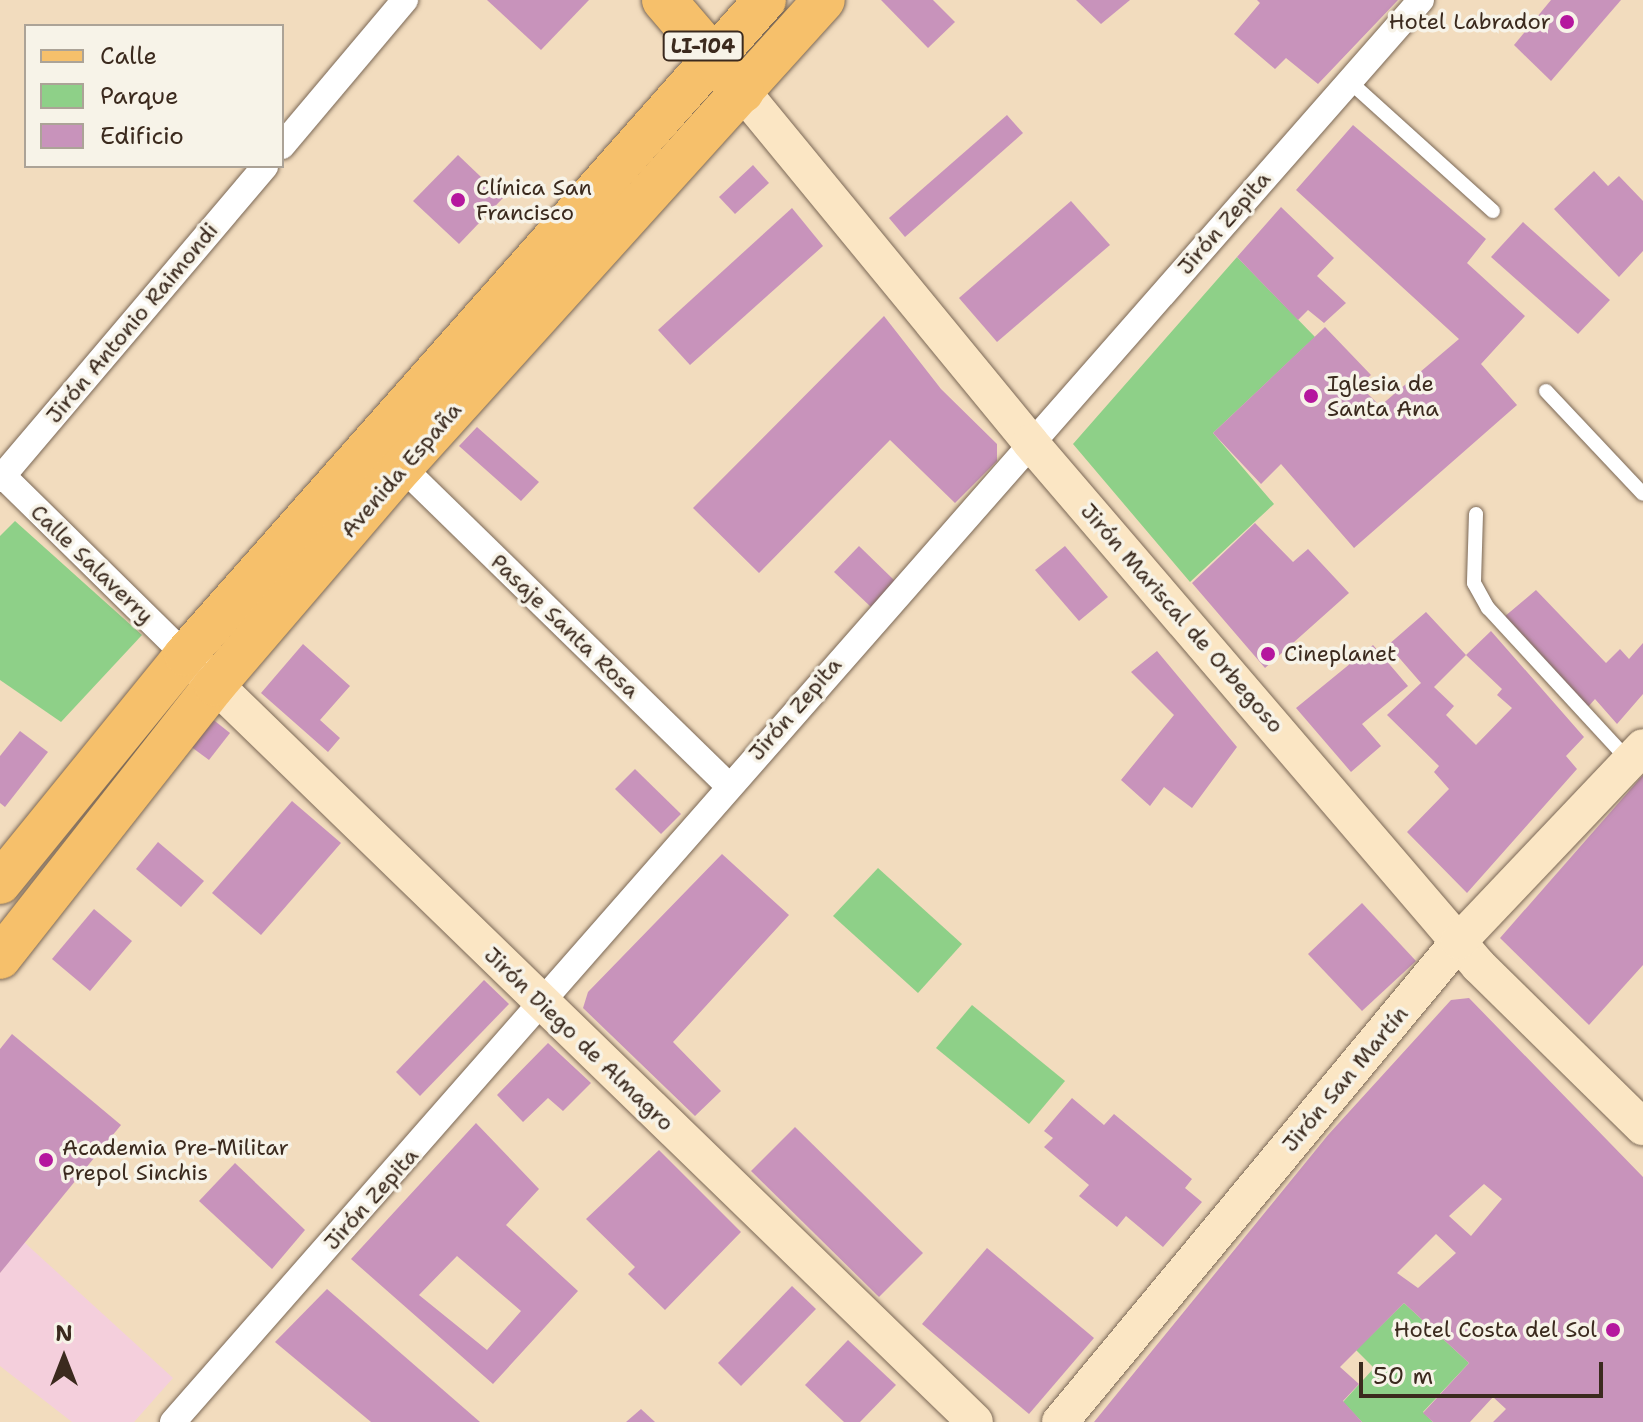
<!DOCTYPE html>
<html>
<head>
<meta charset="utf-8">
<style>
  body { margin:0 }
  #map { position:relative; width:1643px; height:1422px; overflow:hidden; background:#f2dcbe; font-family:"Shantell Sans",sans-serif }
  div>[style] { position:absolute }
  .built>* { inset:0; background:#f4cfdc }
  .green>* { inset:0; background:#8ed088 }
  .building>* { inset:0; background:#c893bb }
  .roads { filter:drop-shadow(0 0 2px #7b6856) drop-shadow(0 0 2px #7b6856) }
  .lane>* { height:14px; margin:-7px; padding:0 7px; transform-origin:7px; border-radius:7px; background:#fff }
  .street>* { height:26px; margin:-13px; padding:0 13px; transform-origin:13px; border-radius:13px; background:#fff }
  .secondary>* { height:36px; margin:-18px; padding:0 18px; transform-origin:18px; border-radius:18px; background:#fbe6c4 }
  .primary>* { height:42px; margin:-21px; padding:0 21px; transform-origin:21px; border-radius:21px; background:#f6c06b }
  .highway>* { height:44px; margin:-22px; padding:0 22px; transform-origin:22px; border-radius:22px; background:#f6c06b }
  .dots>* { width:22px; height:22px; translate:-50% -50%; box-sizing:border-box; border:4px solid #f7f3e8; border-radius:50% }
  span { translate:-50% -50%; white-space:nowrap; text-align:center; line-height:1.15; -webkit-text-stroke:7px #f7f3e8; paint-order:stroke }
  .shield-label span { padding:2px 6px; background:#f7f3e8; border:2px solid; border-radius:6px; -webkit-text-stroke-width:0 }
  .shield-label { font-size:20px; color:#3b2a1e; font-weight:700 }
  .poi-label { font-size:22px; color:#3b2a1e }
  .right { translate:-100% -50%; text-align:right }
  .left { translate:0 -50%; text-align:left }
  .street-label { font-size:22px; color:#3b2a1e }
  .legend { position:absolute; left:24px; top:24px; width:260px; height:144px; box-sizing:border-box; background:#f7f3e8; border:2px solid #aca397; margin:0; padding:10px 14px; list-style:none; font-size:24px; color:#3b2a1e }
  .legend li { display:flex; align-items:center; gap:16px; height:40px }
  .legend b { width:40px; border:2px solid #aca397 }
  .north { position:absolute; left:24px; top:1318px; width:80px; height:80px; -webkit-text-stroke:6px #f7f3e8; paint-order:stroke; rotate:0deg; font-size:22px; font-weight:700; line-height:32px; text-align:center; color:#3b2a1e }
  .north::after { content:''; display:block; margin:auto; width:28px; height:36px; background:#3b2a1e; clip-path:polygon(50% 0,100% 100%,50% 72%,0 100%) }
  .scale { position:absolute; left:1359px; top:1362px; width:244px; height:36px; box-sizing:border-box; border:4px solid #3b2a1e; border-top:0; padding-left:10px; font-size:24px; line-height:28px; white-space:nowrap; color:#3b2a1e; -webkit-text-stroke:6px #f7f3e8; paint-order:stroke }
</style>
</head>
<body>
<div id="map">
  <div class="built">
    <i style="clip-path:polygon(24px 1242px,173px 1378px,134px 1422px,72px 1422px,0 1366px,0 1273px)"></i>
  </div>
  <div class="green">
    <i style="clip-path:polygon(1237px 257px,1315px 337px,1213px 433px,1274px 504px,1190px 582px,1073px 444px)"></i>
    <i style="clip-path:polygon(15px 521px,142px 635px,61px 722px,0 680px,0 536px)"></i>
    <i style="clip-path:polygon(878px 868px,962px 944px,918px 993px,833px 916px)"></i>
    <i style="clip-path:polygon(972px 1005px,1065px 1081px,1029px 1124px,936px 1048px)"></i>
    <i style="clip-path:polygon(1404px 1303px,1469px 1363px,1423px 1412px,1433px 1422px,1362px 1422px,1343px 1402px,1374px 1368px,1356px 1350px)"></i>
  </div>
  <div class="building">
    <i style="clip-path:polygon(487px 0,589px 0,541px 50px)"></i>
    <i style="clip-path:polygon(881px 0,933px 0,955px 22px,928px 48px)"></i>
    <i style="clip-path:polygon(1076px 0,1130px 0,1101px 24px)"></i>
    <i style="clip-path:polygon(1257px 0,1398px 0,1318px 84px,1286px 58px,1275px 69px,1234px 34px,1260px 3px)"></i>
    <i style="clip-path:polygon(1551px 0,1621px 0,1551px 81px,1514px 45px)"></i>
    <i style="clip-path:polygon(1007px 115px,1023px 133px,905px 237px,889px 218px)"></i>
    <i style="clip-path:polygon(1353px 125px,1486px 239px,1467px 263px,1525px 316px,1481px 364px,1517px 405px,1354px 548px,1281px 464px,1261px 484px,1213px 433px,1325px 327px,1371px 375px,1359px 385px,1380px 406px,1459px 339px,1296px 190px)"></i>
    <i style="clip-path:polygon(458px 155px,503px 198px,459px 244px,413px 201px)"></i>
    <i style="clip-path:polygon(753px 165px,769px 183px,735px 214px,719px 197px)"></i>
    <i style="clip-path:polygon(1594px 171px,1608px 186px,1619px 176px,1643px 201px,1643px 251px,1619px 277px,1554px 209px)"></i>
    <i style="clip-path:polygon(1071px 201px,1110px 245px,997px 342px,959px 298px)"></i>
    <i style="clip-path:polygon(1281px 207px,1334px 258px,1317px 276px,1346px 303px,1324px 323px,1308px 310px,1298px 320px,1237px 257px)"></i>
    <i style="clip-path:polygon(792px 208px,823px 246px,690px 365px,658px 330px)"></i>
    <i style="clip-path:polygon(1523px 222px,1610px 300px,1578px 334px,1491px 257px)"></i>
    <i style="clip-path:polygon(884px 316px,941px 389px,997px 444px,997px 461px,955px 503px,890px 440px,759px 573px,693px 508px)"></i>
    <i style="clip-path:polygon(477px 427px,539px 482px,521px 501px,459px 446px)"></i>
    <i style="clip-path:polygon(1255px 523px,1293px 562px,1308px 549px,1349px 593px,1265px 668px,1192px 583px)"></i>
    <i style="clip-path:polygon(859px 546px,895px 581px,871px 607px,834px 572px)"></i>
    <i style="clip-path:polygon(1065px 546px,1108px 597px,1079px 621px,1035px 570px)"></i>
    <i style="clip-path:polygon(1536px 590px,1606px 663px,1620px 649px,1629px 659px,1643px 643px,1643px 694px,1617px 724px,1595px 699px,1587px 708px,1504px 617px)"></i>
    <i style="clip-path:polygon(1426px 612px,1466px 655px,1434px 687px,1454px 706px,1446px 715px,1476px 745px,1512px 708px,1497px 695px,1502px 689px,1466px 655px,1491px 631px,1584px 737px,1566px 756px,1577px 769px,1467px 893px,1407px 832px,1449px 789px,1434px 772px,1439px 766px,1387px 715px,1421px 683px,1388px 645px)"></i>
    <i style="clip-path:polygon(303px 644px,350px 686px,320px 720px,340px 738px,328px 752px,261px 693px)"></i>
    <i style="clip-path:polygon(1373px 645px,1408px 686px,1362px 724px,1381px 746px,1351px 772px,1296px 708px)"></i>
    <i style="clip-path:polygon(1157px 651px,1237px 747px,1192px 808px,1164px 787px,1150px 806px,1121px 780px,1174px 715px,1131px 672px)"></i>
    <i style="clip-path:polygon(211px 718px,230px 733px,209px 760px,190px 746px)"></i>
    <i style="clip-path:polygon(20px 731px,48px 752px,5px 807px,0 803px,0 756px)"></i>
    <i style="clip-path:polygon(635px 769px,681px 814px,661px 834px,615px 789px)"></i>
    <i style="clip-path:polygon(1643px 775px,1643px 965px,1589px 1025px,1500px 938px)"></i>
    <i style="clip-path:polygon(292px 801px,341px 843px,261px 935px,212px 893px)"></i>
    <i style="clip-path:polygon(158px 842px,204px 881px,181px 907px,136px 869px)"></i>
    <i style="clip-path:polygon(722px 854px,789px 915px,673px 1042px,721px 1091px,695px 1116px,583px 1008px,588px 992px)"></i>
    <i style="clip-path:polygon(1362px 903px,1416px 961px,1362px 1011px,1308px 954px)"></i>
    <i style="clip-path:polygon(94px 909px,132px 941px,90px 991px,52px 959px)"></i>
    <i style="clip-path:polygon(484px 980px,509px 1004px,420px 1096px,396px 1072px)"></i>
    <i style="clip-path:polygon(evenodd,1469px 998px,1643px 1177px,1643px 1422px,1493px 1422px,1506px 1409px,1493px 1397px,1470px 1422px,1433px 1422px,1423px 1413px,1469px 1363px,1404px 1303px,1340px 1367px,1359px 1384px,1343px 1401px,1362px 1422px,1094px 1422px,1328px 1135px,1451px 1000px,1469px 998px,1484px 1184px,1502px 1199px,1471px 1236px,1449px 1216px,1484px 1184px,1469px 998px,1436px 1234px,1456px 1253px,1418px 1288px,1397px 1273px,1436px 1234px)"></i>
    <i style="clip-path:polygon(12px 1034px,121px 1125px,0 1273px,0 1049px)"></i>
    <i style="clip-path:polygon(548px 1043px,591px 1083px,563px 1111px,548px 1098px,523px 1122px,497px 1095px)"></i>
    <i style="clip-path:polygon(1072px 1098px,1104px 1125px,1114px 1114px,1192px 1179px,1185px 1188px,1202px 1202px,1163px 1247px,1126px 1216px,1117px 1227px,1079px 1196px,1089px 1185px,1044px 1147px,1053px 1138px,1044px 1131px)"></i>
    <i style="clip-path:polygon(evenodd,476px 1123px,539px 1189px,506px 1225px,578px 1291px,493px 1384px,351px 1259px,476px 1123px,457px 1256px,521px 1311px,487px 1350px,419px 1295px,457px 1256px)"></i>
    <i style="clip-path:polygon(795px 1127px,923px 1253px,879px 1297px,751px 1171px)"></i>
    <i style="clip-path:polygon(659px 1150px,741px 1232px,665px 1310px,628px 1274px,635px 1267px,586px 1219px)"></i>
    <i style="clip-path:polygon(235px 1163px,305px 1230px,272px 1269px,199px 1201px)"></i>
    <i style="clip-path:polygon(987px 1248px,1094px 1338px,1029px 1414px,922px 1324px)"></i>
    <i style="clip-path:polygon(792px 1286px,816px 1309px,741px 1386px,718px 1363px)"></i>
    <i style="clip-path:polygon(327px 1289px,480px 1422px,371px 1422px,275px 1342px)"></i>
    <i style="clip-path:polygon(848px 1340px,896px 1385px,860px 1422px,844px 1422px,805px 1385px)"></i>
    <i style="clip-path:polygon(641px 1409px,655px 1422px,626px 1422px)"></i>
  </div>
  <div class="roads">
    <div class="lane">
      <i style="left:1349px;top:81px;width:194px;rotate:42.1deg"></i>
      <i style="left:1546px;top:391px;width:141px;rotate:46.7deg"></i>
      <i style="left:1476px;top:514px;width:69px;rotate:91.7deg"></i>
      <i style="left:1474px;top:583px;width:29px;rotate:61deg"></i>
      <i style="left:1488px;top:608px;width:208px;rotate:47.3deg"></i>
    </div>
    <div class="street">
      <i style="left:282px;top:146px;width:191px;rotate:-49.9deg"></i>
      <i style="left:402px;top:467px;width:455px;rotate:44.3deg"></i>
      <i style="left:0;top:473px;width:260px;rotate:44.5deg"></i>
      <i style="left:0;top:479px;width:410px;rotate:-49.7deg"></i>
      <i style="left:173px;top:1422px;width:1892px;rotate:-48.73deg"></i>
    </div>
    <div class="secondary">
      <i style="left:742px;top:91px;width:454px;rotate:50.6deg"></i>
      <i style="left:1030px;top:442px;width:690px;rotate:49.41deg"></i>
      <i style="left:1479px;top:966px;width:230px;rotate:44.5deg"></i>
      <i style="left:194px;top:664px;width:1088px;rotate:44.14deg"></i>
      <i style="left:1060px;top:1422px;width:625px;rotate:-50.32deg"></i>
      <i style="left:1459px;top:941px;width:267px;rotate:-46.5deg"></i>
    </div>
    <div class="primary">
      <i style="left:0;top:883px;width:294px;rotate:-50.9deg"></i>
      <i style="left:185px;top:655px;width:875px;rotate:-48.48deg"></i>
      <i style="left:0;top:958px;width:347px;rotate:-51.8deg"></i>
      <i style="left:215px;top:685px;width:287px;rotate:-49.4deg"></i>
      <i style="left:402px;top:467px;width:629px;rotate:-47.9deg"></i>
    </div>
    <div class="highway">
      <i style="left:664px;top:0;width:120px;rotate:49.4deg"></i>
    </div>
  </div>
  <div class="dots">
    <i style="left:1567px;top:22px;background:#b5179e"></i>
    <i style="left:458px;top:200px;background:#b5179e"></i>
    <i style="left:1311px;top:396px;background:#b5179e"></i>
    <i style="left:1268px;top:654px;background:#b5179e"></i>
    <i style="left:46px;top:1160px;background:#b5179e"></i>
    <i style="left:1613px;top:1330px;background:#b5179e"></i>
  </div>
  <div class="shield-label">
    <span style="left:703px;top:46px">LI-104</span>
  </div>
  <div class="poi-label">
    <span class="right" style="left:1551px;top:22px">Hotel Labrador</span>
    <span class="left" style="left:476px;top:200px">Clínica San<br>Francisco</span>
    <span class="left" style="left:1327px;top:396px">Iglesia de<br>Santa Ana</span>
    <span class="left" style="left:1284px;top:654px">Cineplanet</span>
    <span class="left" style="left:62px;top:1160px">Academia Pre-Militar<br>Prepol Sinchis</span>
    <span class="right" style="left:1597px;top:1330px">Hotel Costa del Sol</span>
  </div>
  <div class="street-label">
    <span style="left:1224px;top:223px;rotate:-49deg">Jirón Zepita</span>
    <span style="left:132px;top:323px;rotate:-50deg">Jirón Antonio Raimondi</span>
    <span style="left:401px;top:470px;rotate:-49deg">Avenida España</span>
    <span style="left:92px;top:564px;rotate:44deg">Calle Salaverry</span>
    <span style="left:1182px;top:618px;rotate:49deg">Jirón Mariscal de Orbegoso</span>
    <span style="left:565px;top:626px;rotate:44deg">Pasaje Santa Rosa</span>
    <span style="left:795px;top:709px;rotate:-49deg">Jirón Zepita</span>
    <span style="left:579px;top:1039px;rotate:44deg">Jirón Diego de Almagro</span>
    <span style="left:1345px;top:1079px;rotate:-50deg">Jirón San Martín</span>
    <span style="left:371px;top:1199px;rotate:-48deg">Jirón Zepita</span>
  </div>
  <ul class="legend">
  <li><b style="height:10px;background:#f6c06b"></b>Calle</li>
  <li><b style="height:22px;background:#8ed088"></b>Parque</li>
  <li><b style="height:22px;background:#c893bb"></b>Edificio</li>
  </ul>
  <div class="north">N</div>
  <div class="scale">50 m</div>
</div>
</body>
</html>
